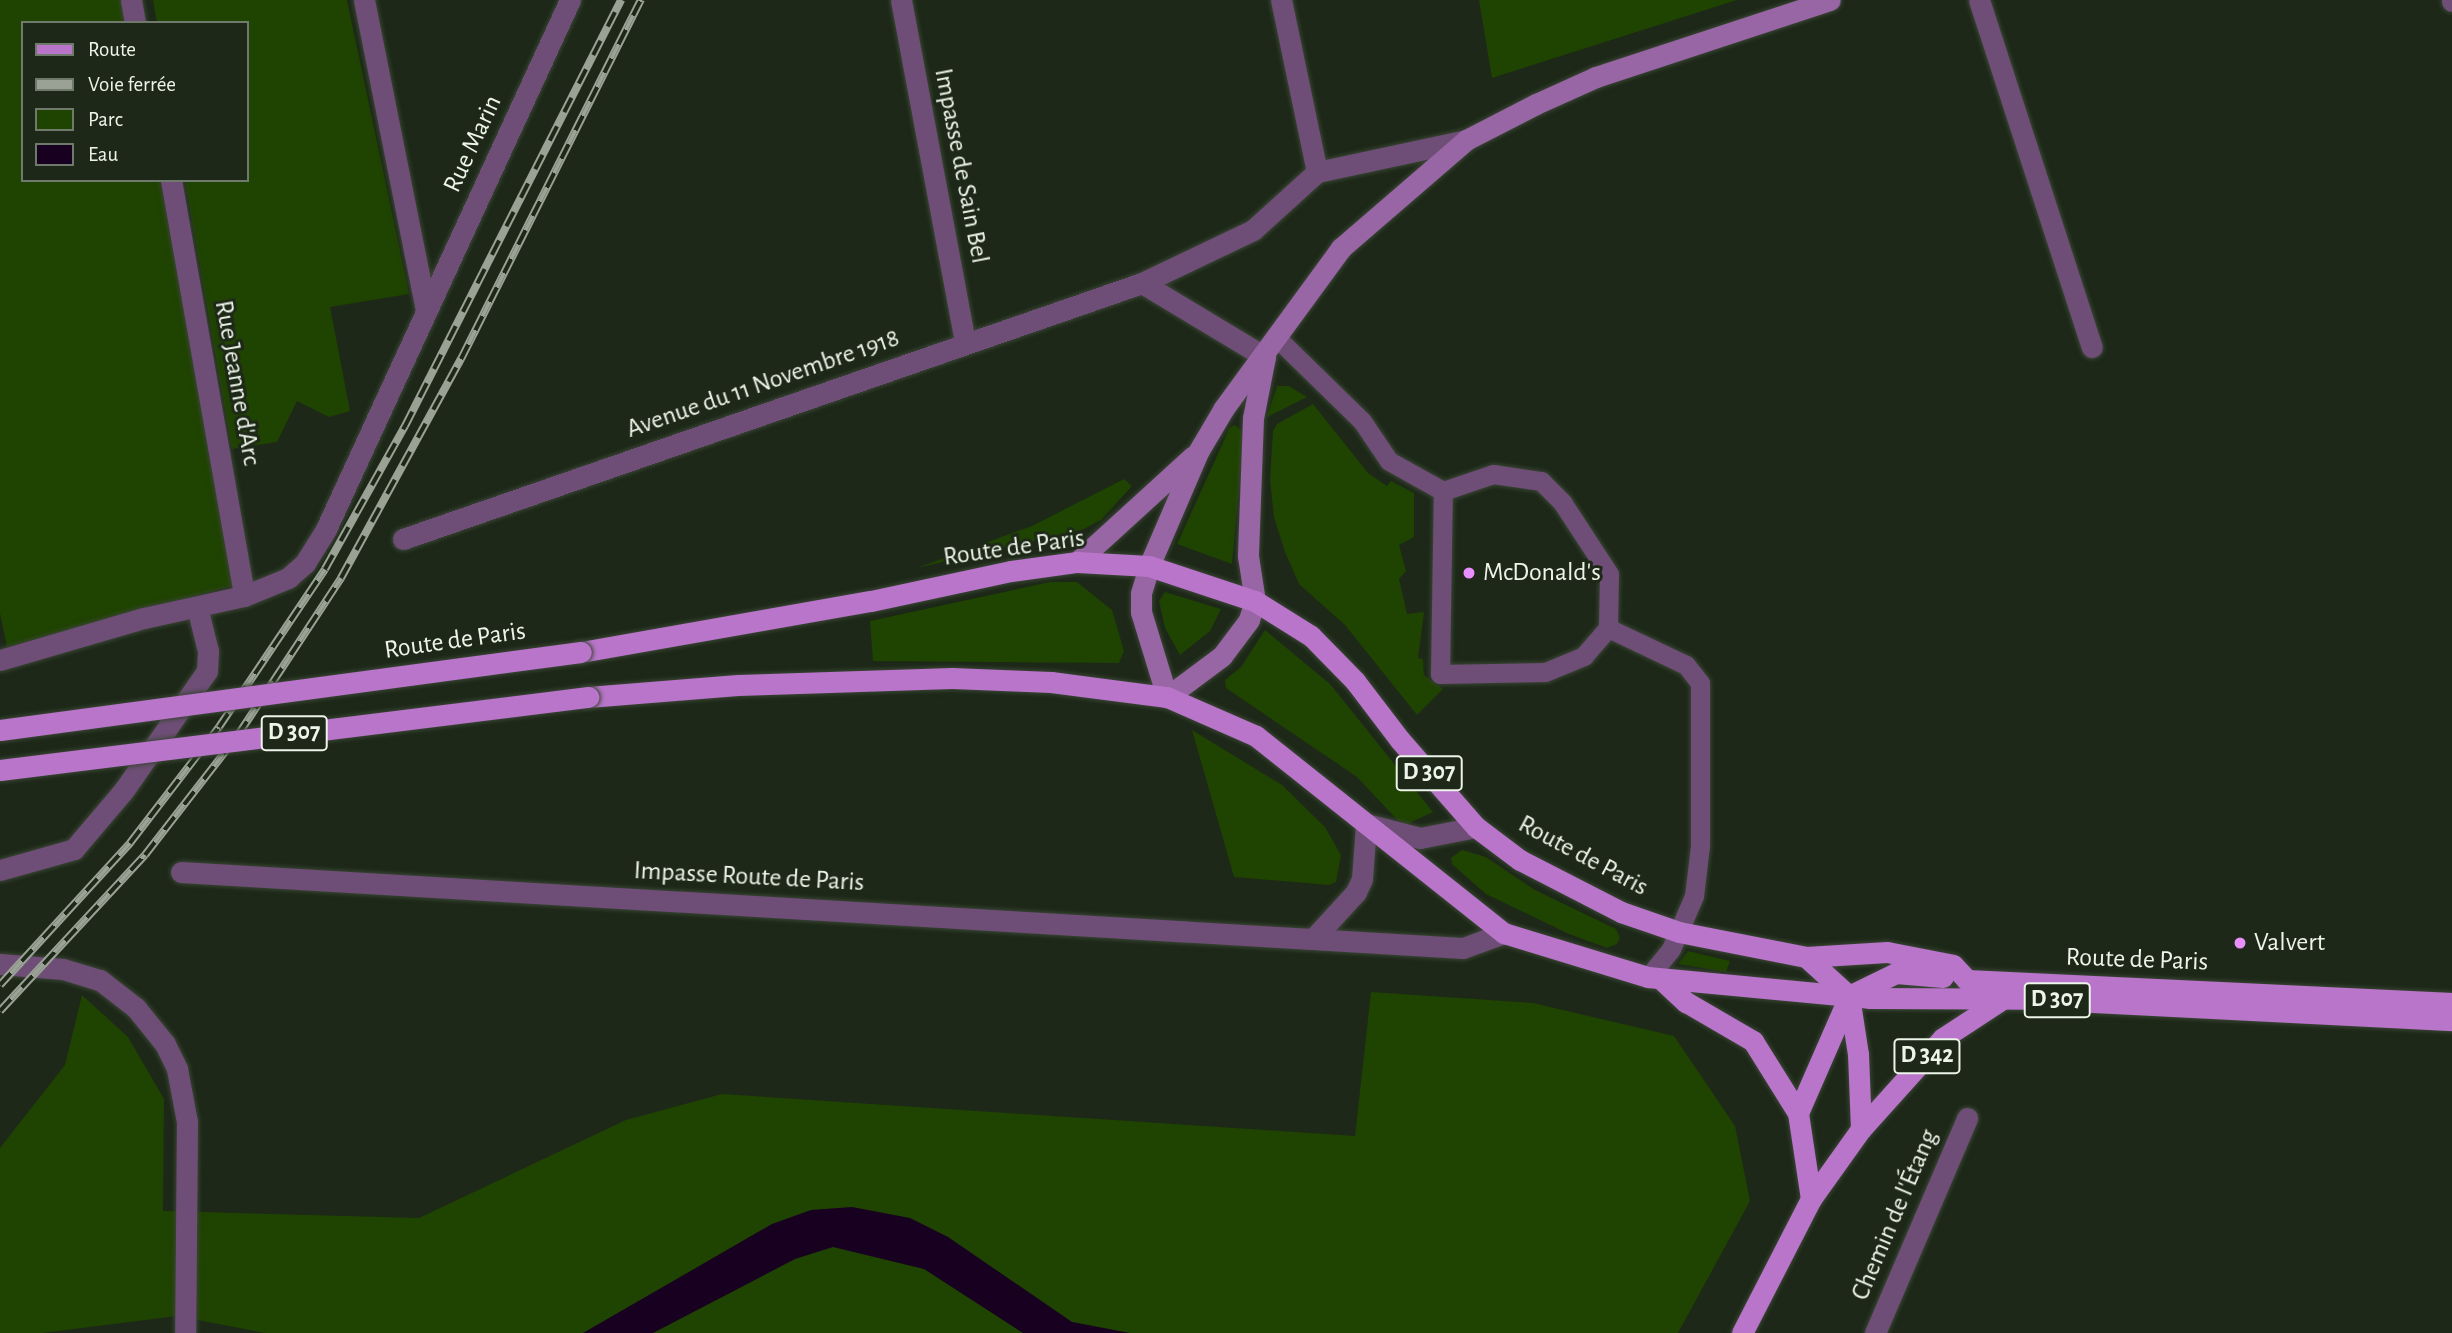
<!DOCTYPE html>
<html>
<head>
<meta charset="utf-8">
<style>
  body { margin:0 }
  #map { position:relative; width:2452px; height:1333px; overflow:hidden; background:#1d2818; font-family:"Alegreya Sans",sans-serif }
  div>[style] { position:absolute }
  .green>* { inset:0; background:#1f4301 }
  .water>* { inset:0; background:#180020 }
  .roads { filter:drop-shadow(0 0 2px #3a4535) drop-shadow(0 0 2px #3a4535) }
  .service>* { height:19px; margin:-9.5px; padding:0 9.5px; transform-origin:9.5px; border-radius:9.5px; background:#6e4e76 }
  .pedestrian>* { height:21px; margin:-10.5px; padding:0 10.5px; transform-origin:10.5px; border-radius:10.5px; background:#6e4e76 }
  .minor>* { height:21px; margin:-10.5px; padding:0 10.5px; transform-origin:10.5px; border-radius:10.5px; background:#6e4e76 }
  .secondary>* { height:21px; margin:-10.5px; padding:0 10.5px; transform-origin:10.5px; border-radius:10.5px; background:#9865a5 }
  .primary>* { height:21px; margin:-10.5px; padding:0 10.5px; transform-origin:10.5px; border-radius:10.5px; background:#b875c9 }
  .rail>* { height:8px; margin-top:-4px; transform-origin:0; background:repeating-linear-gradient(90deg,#1d2818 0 16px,#99a295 0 32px); box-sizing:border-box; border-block:2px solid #99a295 }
  .bridges { filter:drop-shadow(0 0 2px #3a4535) drop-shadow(0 0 2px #3a4535) }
  .primary-bridge>* { height:21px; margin:-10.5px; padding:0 10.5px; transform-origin:10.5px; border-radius:10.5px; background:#b875c9 }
  .dots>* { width:19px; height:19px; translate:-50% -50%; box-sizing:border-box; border:4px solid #1d2818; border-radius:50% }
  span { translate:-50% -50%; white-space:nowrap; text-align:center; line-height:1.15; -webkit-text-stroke:6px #1d2818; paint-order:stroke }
  .shield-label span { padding:2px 5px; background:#1d2818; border:2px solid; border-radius:5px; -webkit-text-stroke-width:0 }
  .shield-label { font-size:24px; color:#edf4e9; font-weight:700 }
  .street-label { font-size:26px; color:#edf4e9 }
  .poi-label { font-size:26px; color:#edf4e9 }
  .left { translate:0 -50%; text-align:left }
  .legend { position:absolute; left:21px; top:21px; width:228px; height:161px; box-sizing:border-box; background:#1d2818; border:2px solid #707a6c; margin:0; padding:9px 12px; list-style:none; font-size:21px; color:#edf4e9 }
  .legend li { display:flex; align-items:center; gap:14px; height:35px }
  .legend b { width:35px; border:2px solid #707a6c }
</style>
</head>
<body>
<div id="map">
  <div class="green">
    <i style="clip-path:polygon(0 0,125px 0,129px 23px,23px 23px,23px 180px,160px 180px,238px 584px,7px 647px,0 613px)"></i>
    <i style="clip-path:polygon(153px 0,347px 0,409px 294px,330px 307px,350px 411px,329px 417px,297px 401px,277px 442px,232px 449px,185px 180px,247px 180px,247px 23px,157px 23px)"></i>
    <i style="clip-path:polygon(1479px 0,1737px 0,1492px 78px)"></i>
    <i style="clip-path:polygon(1277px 386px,1289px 386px,1307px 397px,1267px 417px)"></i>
    <i style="clip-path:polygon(1313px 404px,1368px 473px,1387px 486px,1391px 481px,1414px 493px,1414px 537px,1399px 545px,1406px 571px,1399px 579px,1407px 614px,1424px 612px,1418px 658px,1423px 659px,1424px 675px,1443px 689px,1417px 715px,1345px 625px,1299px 584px,1285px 552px,1274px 517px,1270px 479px,1273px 431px,1277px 424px)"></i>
    <i style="clip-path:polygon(1235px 425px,1244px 433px,1232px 564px,1177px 544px,1230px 427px)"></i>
    <i style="clip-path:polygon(1124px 479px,1132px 486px,1101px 520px,1084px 529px,917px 568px,1032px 526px)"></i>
    <i style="clip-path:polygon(1050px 582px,1077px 582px,1112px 610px,1124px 651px,1119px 663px,873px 661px,870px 621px)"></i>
    <i style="clip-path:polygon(1165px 592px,1221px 609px,1210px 631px,1180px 655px,1165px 628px,1159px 601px)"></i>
    <i style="clip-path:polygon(1265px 630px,1330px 684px,1433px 812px,1403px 826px,1357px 777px,1226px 688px,1225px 680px,1241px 667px)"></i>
    <i style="clip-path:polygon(1192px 730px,1282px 785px,1325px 827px,1341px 855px,1336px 882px,1329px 885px,1234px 877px)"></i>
    <i style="clip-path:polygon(1462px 850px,1486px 857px,1535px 890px,1616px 929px,1620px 938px,1617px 944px,1607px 948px,1569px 934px,1486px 894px,1452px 864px,1451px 858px)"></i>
    <i style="clip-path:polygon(1688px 951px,1730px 961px,1726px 972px,1678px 964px)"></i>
    <i style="clip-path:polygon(1371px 992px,1533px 1003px,1674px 1036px,1735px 1126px,1750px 1201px,1678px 1333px,265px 1333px,177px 1316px,42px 1333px,0 1333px,0 1148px,65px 1065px,82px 995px,128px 1037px,164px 1099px,163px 1211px,419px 1218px,626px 1120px,722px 1094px,1355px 1136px)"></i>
  </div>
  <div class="water">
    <i style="clip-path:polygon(852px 1207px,910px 1218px,948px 1237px,1072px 1322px,1130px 1333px,1023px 1333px,924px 1269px,833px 1247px,795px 1259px,653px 1333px,583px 1333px,772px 1224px,811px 1210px)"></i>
  </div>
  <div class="roads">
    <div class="service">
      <i style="left:1278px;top:339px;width:117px;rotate:44.3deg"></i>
      <i style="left:1362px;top:421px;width:48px;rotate:56deg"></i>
      <i style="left:1389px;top:461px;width:62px;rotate:29.1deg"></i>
      <i style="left:1443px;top:491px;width:53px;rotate:-18.8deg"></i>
      <i style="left:1493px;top:474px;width:49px;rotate:8.3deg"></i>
      <i style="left:1541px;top:481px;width:30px;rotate:45deg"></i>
      <i style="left:1562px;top:502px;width:86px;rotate:56.9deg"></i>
      <i style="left:1609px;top:574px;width:54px;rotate:91.1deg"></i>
      <i style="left:1608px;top:628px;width:37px;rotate:131deg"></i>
      <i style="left:1584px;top:656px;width:42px;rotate:157.7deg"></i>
      <i style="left:1545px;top:672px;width:105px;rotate:178.9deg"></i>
      <i style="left:1440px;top:674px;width:183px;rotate:-89.1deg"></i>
      <i style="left:1608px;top:628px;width:86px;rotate:25.4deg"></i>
      <i style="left:1686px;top:665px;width:23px;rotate:52deg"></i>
      <i style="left:1700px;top:683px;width:163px;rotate:90deg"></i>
      <i style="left:1700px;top:846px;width:50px;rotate:96.8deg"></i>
      <i style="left:1694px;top:896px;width:58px;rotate:113.5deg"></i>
      <i style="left:1671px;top:949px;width:36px;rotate:129deg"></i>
    </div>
    <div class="pedestrian">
      <i style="left:1317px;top:172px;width:152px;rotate:-12.1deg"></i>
    </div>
    <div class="minor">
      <i style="left:131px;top:0;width:23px;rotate:80deg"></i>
      <i style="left:364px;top:0;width:317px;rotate:78.7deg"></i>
      <i style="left:901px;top:0;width:349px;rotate:79.4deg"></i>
      <i style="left:1979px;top:0;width:365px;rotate:72deg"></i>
      <i style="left:2452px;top:0;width:1px;rotate:90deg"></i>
      <i style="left:171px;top:180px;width:422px;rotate:80deg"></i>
      <i style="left:1142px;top:283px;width:144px;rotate:31deg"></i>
      <i style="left:403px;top:539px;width:782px;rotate:-19.11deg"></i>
      <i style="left:1142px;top:283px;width:123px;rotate:-25.5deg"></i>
      <i style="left:1253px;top:230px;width:86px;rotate:-42.2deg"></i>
      <i style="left:1317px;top:172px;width:176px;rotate:-101.8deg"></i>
      <i style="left:0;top:660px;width:150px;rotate:-16.3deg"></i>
      <i style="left:144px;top:618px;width:102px;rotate:-12.4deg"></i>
      <i style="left:244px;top:596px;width:48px;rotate:-22.2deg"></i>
      <i style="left:288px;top:578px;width:23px;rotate:-41deg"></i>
      <i style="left:305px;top:563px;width:40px;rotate:-58deg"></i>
      <i style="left:326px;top:529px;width:583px;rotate:-65.24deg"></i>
      <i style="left:0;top:870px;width:77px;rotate:-15.8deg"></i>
      <i style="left:74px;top:849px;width:77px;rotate:-49.7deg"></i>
      <i style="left:124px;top:790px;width:145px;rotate:-55.1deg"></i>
      <i style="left:207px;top:671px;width:20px;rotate:-87deg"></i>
      <i style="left:208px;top:651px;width:45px;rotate:-104deg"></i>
      <i style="left:181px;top:872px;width:1284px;rotate:3.39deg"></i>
      <i style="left:1463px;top:948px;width:44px;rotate:-20.1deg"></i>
      <i style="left:1313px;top:939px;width:64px;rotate:-47.5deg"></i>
      <i style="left:1356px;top:892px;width:14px;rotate:-65deg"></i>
      <i style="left:1362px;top:879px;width:55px;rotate:-85.8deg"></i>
      <i style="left:1366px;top:824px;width:56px;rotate:14.5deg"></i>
      <i style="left:1420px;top:838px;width:57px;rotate:-11.1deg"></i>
      <i style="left:0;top:964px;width:63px;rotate:4.5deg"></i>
      <i style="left:63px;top:969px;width:39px;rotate:17deg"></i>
      <i style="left:100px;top:980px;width:46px;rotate:37.9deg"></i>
      <i style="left:136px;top:1008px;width:46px;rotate:51.1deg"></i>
      <i style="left:165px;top:1044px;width:28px;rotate:64deg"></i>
      <i style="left:177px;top:1069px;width:54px;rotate:79.3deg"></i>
      <i style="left:187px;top:1122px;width:211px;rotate:90.5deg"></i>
      <i style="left:1875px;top:1333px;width:234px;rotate:-66.8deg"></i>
    </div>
    <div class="secondary">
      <i style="left:1265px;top:357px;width:62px;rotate:101.1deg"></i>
      <i style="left:1253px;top:418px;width:138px;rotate:92.1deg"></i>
      <i style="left:1248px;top:556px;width:46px;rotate:81.2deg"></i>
      <i style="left:1255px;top:601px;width:20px;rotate:108deg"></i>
      <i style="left:1249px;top:620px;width:45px;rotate:126.9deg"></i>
      <i style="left:1222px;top:656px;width:69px;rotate:143.3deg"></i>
      <i style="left:1167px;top:697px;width:89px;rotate:-107deg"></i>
      <i style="left:1141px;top:612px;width:19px;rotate:-90deg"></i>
      <i style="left:1141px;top:593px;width:28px;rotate:-73deg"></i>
      <i style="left:1149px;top:566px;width:124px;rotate:-66.7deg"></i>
      <i style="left:1198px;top:452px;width:51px;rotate:-59.4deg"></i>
      <i style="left:1224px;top:408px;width:198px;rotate:-53.8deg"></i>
      <i style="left:1341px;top:248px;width:165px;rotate:-40.8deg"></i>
      <i style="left:1466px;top:140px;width:79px;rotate:-27.2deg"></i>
      <i style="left:1536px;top:104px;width:66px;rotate:-24.2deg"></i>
      <i style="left:1596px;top:77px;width:246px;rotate:-18.2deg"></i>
      <i style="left:1077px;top:562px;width:157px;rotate:-42.4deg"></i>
    </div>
    <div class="primary">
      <i style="left:581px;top:652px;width:294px;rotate:-10deg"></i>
      <i style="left:871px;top:601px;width:143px;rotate:-12.1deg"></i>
      <i style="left:1011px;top:571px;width:67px;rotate:-7.8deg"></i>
      <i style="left:1077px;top:562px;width:72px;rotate:3.2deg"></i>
      <i style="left:1149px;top:566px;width:112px;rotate:18.3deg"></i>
      <i style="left:1255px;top:601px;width:66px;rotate:32deg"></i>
      <i style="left:1311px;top:636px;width:63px;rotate:45.6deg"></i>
      <i style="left:1355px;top:681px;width:74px;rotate:52.7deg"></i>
      <i style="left:1400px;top:740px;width:116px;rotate:48.9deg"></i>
      <i style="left:1476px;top:827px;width:55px;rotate:36.9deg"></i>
      <i style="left:1520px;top:860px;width:114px;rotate:27.2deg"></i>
      <i style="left:1621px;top:912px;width:61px;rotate:19deg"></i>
      <i style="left:1679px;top:932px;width:129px;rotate:11.1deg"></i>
      <i style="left:1806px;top:957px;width:81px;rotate:-3.5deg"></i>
      <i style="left:1887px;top:952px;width:67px;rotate:11.1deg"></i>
      <i style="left:1953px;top:965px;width:21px;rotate:47deg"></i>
      <i style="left:1967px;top:980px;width:486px;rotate:2.7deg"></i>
      <i style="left:588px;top:697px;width:150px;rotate:-4.6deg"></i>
      <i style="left:738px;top:685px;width:214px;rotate:-1.9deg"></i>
      <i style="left:952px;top:678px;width:99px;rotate:2.3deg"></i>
      <i style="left:1051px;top:682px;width:117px;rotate:7.4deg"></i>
      <i style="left:1167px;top:697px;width:97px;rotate:23.7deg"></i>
      <i style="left:1256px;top:736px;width:317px;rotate:38.5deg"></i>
      <i style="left:1504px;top:933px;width:151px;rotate:17deg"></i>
      <i style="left:1648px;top:977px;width:222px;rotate:5.4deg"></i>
      <i style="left:1869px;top:998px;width:166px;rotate:0.3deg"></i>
      <i style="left:2035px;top:999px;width:418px;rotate:2.9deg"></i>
      <i style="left:1806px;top:957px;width:58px;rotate:42.2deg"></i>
      <i style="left:1849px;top:996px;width:59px;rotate:81.2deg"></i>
      <i style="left:1858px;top:1054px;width:75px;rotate:87.7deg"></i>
      <i style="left:1662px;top:980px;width:33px;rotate:43deg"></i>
      <i style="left:1686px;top:1002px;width:78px;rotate:30.2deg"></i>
      <i style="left:1753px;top:1041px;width:85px;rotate:58deg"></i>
      <i style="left:1849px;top:996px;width:52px;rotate:-26.1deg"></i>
      <i style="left:1896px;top:973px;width:47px;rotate:4.9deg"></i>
      <i style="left:1811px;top:1199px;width:87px;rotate:-98.6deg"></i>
      <i style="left:1798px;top:1113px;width:128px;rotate:-66.4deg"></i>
      <i style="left:1742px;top:1333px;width:151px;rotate:-62.8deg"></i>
      <i style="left:1811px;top:1199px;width:86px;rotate:-54.5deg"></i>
      <i style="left:1861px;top:1129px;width:122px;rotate:-48deg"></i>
      <i style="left:1943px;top:1038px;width:73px;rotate:-33.3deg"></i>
    </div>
  </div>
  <div class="rail">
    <i style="left:0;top:985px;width:193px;rotate:-47.5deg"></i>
    <i style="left:130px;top:843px;width:146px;rotate:-52.5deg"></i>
    <i style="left:219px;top:727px;width:190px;rotate:-56.1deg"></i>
    <i style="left:325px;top:569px;width:164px;rotate:-60.8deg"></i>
    <i style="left:405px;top:426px;width:478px;rotate:-63.1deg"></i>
    <i style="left:0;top:1011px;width:213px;rotate:-47.1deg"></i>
    <i style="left:145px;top:855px;width:152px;rotate:-52.2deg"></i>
    <i style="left:238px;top:735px;width:188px;rotate:-56.7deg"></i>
    <i style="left:341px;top:578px;width:250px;rotate:-61.3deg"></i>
    <i style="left:461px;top:359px;width:402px;rotate:-63.4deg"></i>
  </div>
  <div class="bridges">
    <div class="primary-bridge">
      <i style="left:0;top:730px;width:586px;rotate:-7.65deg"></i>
      <i style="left:0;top:770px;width:593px;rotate:-7.08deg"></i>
    </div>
  </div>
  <div class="dots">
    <i style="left:1469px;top:573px;background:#e88eff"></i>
    <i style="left:2240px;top:943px;background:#e88eff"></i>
  </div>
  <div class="shield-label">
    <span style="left:294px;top:733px">D 307</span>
    <span style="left:1429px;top:773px">D 307</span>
    <span style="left:2057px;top:1000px">D 307</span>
    <span style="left:1927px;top:1056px">D 342</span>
  </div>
  <div class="street-label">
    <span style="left:473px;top:144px;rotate:-65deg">Rue Marin</span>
    <span style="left:961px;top:166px;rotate:79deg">Impasse de Sain Bel</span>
    <span style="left:237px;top:383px;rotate:80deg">Rue Jeanne d'Arc</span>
    <span style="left:763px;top:384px;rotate:-19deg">Avenue du 11 Novembre 1918</span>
    <span style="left:1014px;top:548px;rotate:-8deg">Route de Paris</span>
    <span style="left:455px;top:641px;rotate:-8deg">Route de Paris</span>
    <span style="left:1583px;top:856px;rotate:28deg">Route de Paris</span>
    <span style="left:749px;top:877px;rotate:3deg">Impasse Route de Paris</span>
    <span style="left:2137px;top:960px;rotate:2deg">Route de Paris</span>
    <span style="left:1895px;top:1215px;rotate:-67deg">Chemin de l'Étang</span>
  </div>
  <div class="poi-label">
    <span class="left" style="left:1483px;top:573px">McDonald's</span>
    <span class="left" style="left:2254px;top:943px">Valvert</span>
  </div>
  <ul class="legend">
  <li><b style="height:9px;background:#b875c9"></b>Route</li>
  <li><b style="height:9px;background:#99a295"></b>Voie ferrée</li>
  <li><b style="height:19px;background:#1f4301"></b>Parc</li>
  <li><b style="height:19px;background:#180020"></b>Eau</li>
  </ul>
</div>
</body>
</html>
